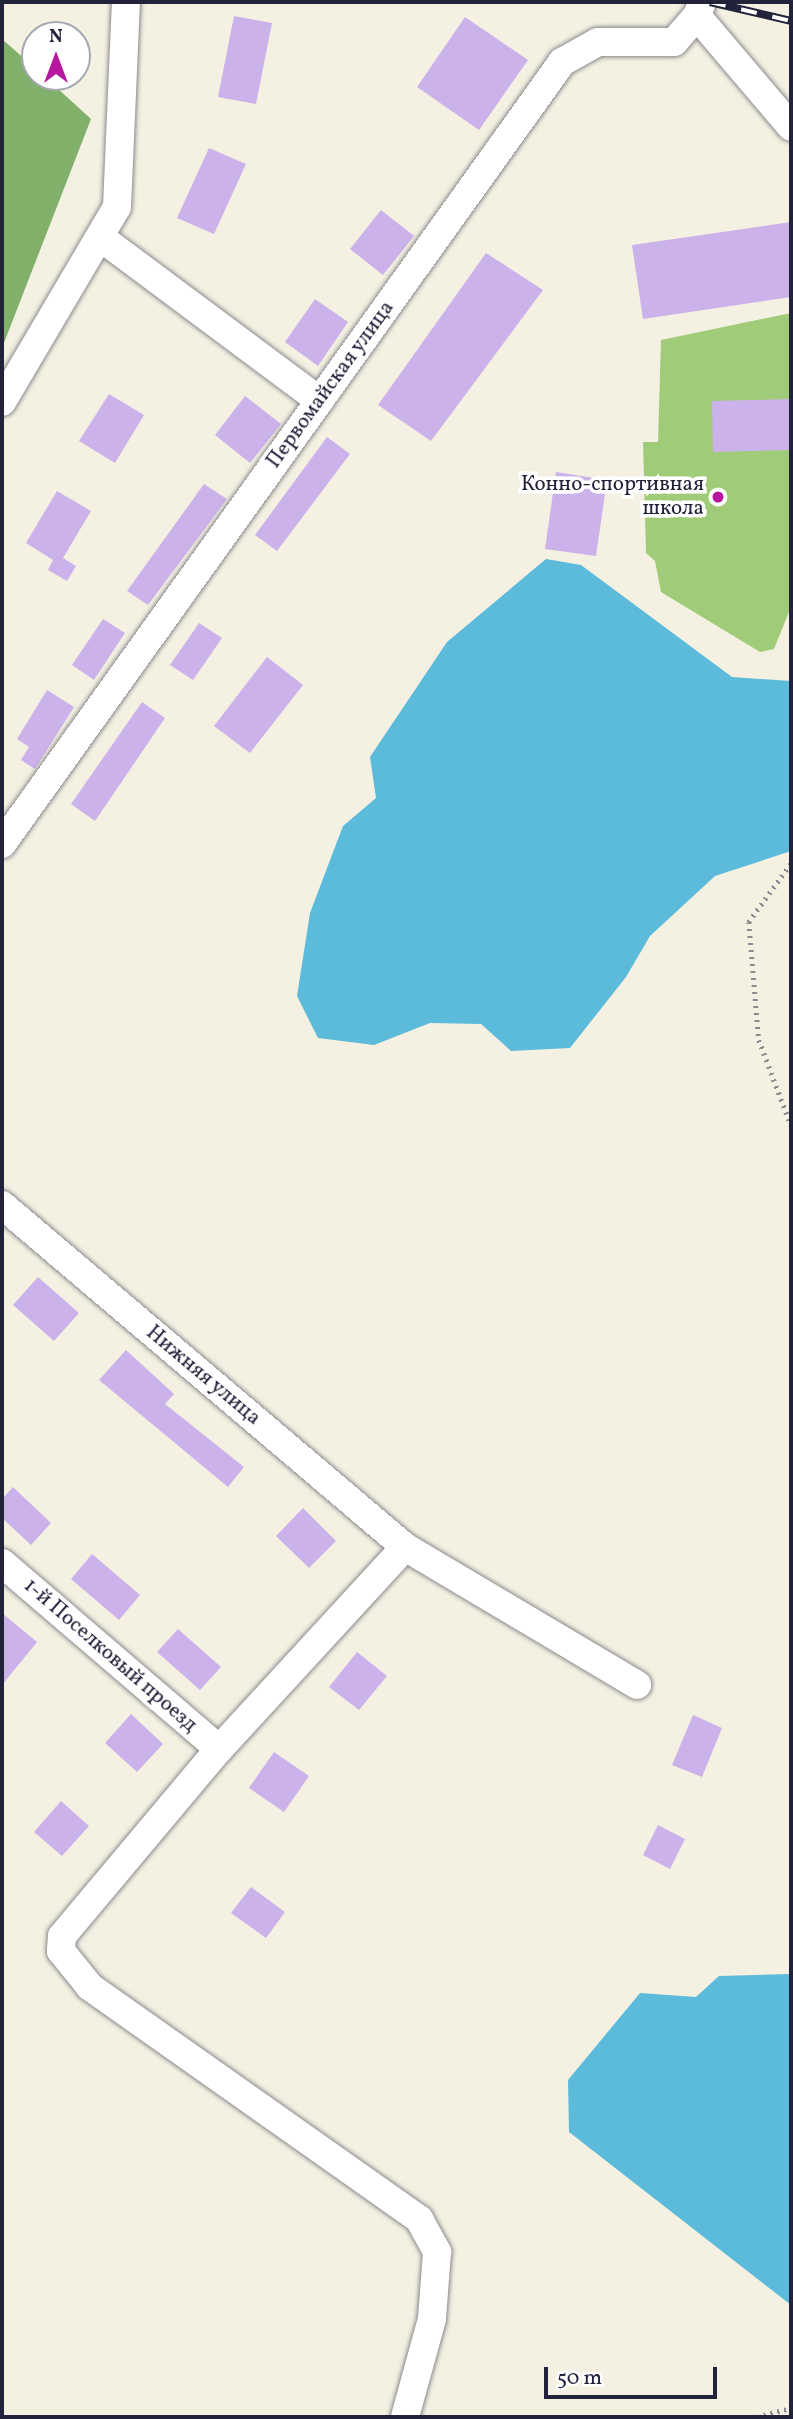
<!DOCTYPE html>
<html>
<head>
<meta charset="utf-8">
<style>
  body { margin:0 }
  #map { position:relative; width:793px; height:2419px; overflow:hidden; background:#f4f1e2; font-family:Vollkorn,serif }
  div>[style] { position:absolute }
  .green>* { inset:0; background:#a0cc79 }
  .forest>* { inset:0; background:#80b069 }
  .water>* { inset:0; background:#5cbada }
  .building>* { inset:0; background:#ccb2ea }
  .path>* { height:4.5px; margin-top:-2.25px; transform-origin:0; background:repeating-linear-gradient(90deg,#8b8a8e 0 2px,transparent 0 7px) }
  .roads { filter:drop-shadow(0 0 2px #8b8a8e) drop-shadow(0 0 2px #8b8a8e) }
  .minor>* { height:28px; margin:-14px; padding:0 14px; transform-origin:14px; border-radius:14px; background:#fff }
  .rail>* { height:8px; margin-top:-4px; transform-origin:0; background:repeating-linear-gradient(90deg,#fff 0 16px,#22223b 0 32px); box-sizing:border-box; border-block:2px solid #22223b }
  .dots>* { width:19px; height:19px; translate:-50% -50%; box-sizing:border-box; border:4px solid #fff; border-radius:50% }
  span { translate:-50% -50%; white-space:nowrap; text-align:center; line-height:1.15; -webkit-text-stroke:7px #fff; paint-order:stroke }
  .street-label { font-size:21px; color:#22223b }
  .poi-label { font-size:21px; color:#22223b }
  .right { translate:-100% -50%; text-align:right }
  .frame { position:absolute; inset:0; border:4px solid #22223b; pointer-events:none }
  .north { position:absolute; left:21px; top:21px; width:70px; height:70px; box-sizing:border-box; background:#fff; border:2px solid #a7a7b1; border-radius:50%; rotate:0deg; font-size:19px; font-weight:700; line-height:28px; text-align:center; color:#22223b }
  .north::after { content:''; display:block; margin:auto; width:24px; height:32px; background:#b5179e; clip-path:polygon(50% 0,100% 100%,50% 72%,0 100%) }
  .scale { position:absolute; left:544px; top:2367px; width:173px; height:32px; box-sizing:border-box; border:4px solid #22223b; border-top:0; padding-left:9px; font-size:21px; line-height:24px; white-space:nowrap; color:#22223b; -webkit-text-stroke:5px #fff; paint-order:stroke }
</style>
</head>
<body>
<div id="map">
  <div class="green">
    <i style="clip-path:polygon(791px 313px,791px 607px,774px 649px,760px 652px,661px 592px,655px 561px,646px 553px,643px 442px,658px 442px,661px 340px)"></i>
  </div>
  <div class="forest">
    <i style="clip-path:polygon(2px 39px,35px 68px,35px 77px,45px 77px,91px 119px,2px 348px)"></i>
  </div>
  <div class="water">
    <i style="clip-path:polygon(546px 559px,581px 565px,732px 677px,791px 681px,791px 851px,715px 876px,650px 936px,626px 977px,570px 1048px,511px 1051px,481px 1024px,430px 1023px,374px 1045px,318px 1038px,297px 996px,310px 913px,343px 826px,376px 798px,370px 757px,447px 642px)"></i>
    <i style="clip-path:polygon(791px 1974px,791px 2305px,569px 2132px,568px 2080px,640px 1993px,696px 1997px,719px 1976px)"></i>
  </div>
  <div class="building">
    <i style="clip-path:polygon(234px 16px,272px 23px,256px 104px,218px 97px)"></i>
    <i style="clip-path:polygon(465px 17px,528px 60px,479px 130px,417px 87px)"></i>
    <i style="clip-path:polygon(209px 148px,246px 164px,214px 234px,177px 218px)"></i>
    <i style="clip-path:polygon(381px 210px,414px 236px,383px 275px,350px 249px)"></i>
    <i style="clip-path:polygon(791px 222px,791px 297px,643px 319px,632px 245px)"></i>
    <i style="clip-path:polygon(486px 253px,543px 290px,431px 441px,378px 405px)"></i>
    <i style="clip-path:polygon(315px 299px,348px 322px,318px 366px,285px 342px)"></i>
    <i style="clip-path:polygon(109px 394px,144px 415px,115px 463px,79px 441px)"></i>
    <i style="clip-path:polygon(245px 396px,281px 424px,250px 463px,215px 435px)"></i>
    <i style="clip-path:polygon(789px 399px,790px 450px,713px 452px,712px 401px)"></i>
    <i style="clip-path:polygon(327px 437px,350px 454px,277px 551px,255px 535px)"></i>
    <i style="clip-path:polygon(556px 472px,607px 480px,596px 556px,545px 549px)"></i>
    <i style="clip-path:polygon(204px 484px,227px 499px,148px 605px,127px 591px)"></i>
    <i style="clip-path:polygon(57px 491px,91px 511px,63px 558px,76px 566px,67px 581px,48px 570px,53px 560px,26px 543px)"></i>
    <i style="clip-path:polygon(103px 619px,125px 633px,94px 680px,72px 665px)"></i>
    <i style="clip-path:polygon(199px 623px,222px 638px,193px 680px,170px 665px)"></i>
    <i style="clip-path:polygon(267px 657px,303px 685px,250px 753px,214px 726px)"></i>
    <i style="clip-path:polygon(47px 690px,74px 707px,35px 769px,21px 760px,29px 747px,17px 739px)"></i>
    <i style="clip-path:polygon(142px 702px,165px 718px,95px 821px,71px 804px)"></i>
    <i style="clip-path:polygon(38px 1277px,79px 1313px,54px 1341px,13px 1305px)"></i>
    <i style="clip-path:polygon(126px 1350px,174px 1394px,165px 1404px,244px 1467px,228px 1487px,99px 1380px)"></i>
    <i style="clip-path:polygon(13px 1487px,51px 1523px,31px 1545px,2px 1518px,2px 1499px)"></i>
    <i style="clip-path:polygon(303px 1508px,336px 1541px,309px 1568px,276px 1536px)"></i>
    <i style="clip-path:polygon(92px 1554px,140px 1595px,119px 1620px,71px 1579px)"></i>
    <i style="clip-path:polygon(2px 1613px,37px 1642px,2px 1685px)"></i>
    <i style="clip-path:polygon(178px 1629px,221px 1667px,200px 1690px,157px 1652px)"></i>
    <i style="clip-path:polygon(357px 1652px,387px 1676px,359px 1710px,329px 1687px)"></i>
    <i style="clip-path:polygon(131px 1714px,163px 1744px,137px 1772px,105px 1743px)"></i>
    <i style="clip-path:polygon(693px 1715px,722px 1728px,702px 1777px,672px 1765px)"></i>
    <i style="clip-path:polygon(274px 1752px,309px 1776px,284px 1812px,249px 1788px)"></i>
    <i style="clip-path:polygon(61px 1801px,89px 1826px,62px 1856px,34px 1832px)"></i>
    <i style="clip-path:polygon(658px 1825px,685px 1839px,670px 1869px,643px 1855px)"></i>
    <i style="clip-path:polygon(251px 1887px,285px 1912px,266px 1938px,231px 1913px)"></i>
  </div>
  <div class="path">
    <i style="left:791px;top:864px;width:72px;rotate:125.9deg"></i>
    <i style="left:749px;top:922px;width:118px;rotate:85.2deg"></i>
    <i style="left:759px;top:1040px;width:91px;rotate:69.4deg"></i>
    <i style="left:757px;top:2417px;width:35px;rotate:-15deg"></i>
  </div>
  <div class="roads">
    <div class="minor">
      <i style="left:697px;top:16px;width:145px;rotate:49.7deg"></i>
      <i style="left:100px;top:237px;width:274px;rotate:36.7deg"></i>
      <i style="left:2px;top:402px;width:226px;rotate:-59.5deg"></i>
      <i style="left:117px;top:207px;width:205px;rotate:-87.5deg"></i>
      <i style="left:2px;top:844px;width:962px;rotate:-54.39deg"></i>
      <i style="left:562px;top:62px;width:41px;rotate:-29.1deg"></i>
      <i style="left:598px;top:42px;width:76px"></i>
      <i style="left:674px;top:42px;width:35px;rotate:-49deg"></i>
      <i style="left:697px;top:16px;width:15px;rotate:-70deg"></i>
      <i style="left:2px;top:1205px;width:529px;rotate:40.32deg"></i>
      <i style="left:405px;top:1547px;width:270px;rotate:30.7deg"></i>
      <i style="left:405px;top:1547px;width:275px;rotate:132.6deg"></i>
      <i style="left:219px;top:1749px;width:244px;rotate:130deg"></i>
      <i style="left:62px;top:1936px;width:15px;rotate:94deg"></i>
      <i style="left:61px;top:1951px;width:46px;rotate:51.1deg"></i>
      <i style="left:90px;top:1987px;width:403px;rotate:35.2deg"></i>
      <i style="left:419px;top:2219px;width:38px;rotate:61deg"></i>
      <i style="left:437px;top:2252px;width:67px;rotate:94.3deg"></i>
      <i style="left:432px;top:2319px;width:102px;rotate:105.4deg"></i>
      <i style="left:2px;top:1563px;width:286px;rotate:40.6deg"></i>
    </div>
  </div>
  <div class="rail">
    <i style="left:710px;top:2px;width:83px;rotate:13.2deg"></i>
  </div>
  <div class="dots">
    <i style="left:718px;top:497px;background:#b5179e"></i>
  </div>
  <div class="street-label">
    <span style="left:331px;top:385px;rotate:-54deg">Первомайская улица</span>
    <span style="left:203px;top:1376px;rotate:40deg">Нижняя улица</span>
    <span style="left:110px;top:1656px;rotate:41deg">1-й Поселковый проезд</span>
  </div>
  <div class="poi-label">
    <span class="right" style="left:704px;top:497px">Конно-спортивная<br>школа</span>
  </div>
  <div class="frame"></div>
  <div class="north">N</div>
  <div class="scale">50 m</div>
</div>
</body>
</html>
